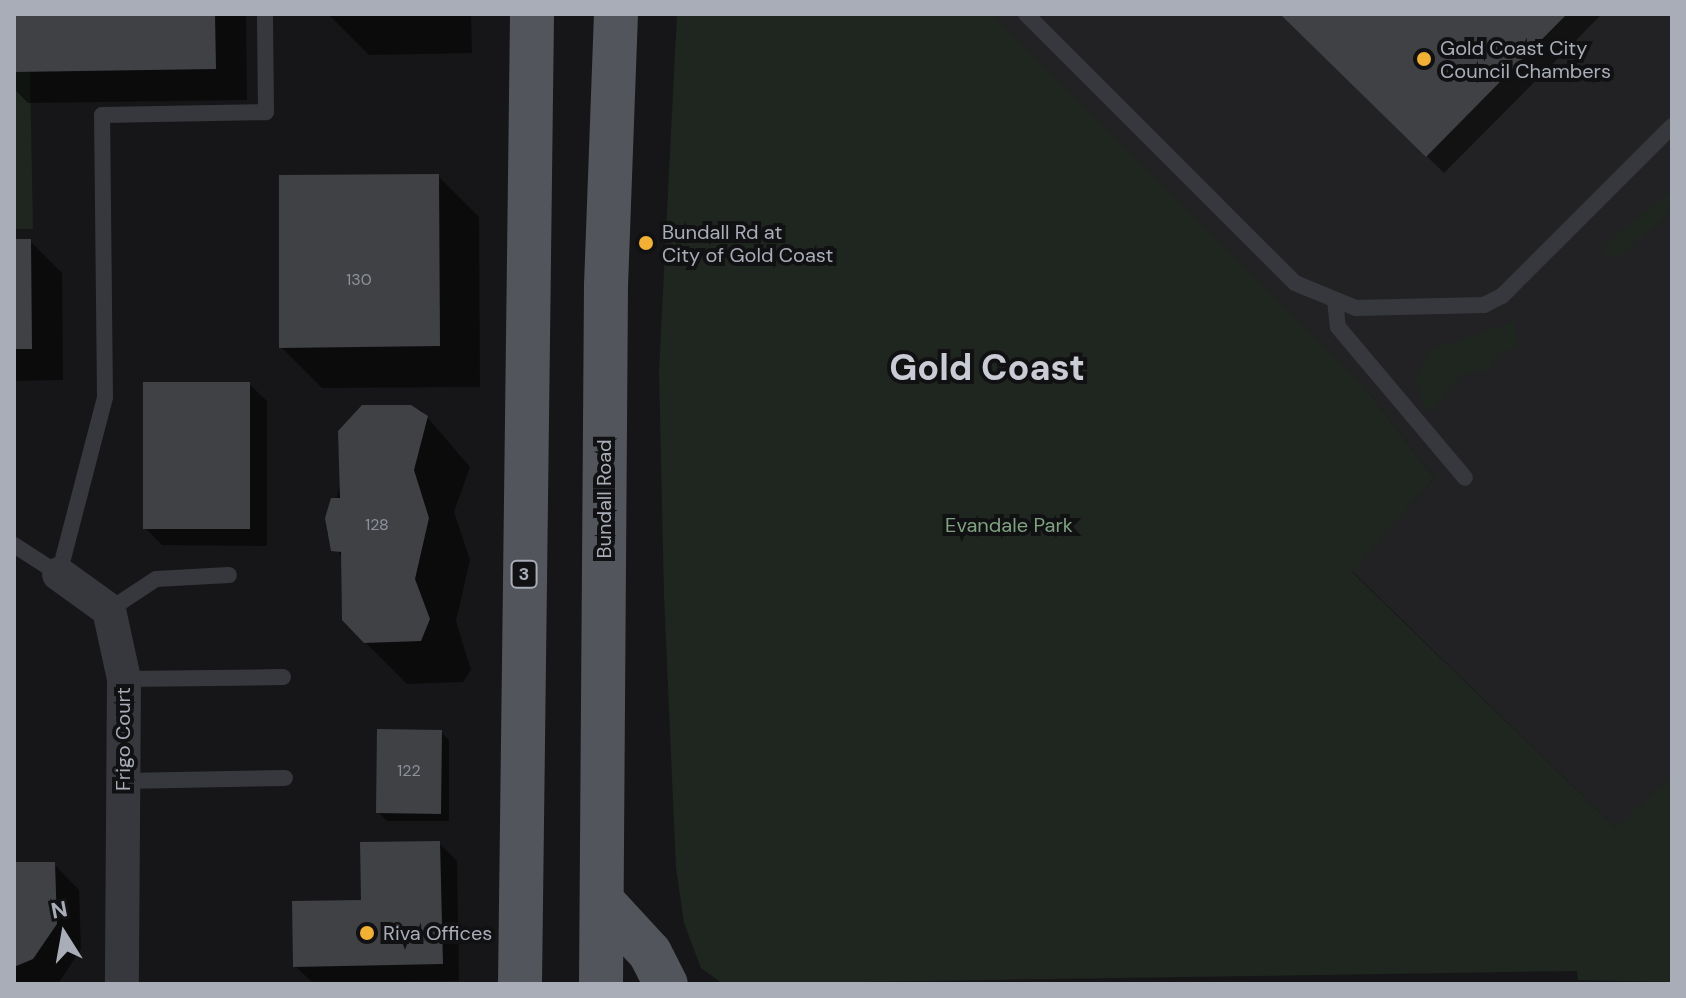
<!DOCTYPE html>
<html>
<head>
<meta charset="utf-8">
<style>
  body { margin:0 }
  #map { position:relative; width:1686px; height:998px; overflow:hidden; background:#161618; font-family:"DM Sans",sans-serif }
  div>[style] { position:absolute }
  .built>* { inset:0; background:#222225 }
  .green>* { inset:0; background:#1e261f }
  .shadow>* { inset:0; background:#0007 }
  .building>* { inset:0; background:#404145 }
  .service>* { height:16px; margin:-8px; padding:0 8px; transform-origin:8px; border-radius:8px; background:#37383d }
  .minor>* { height:34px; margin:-17px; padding:0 17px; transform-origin:17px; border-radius:17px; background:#37383d }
  .primary>* { height:44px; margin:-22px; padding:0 22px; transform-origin:22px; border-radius:22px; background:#53555c }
  .dots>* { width:22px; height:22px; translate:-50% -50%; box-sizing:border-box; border:4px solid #111113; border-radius:50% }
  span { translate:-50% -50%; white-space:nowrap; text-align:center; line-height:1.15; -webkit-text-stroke:8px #111113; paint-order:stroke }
  .number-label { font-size:16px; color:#8e929b }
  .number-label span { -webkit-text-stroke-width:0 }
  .shield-label span { padding:2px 6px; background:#111113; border:2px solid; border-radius:6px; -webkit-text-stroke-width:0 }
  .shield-label { font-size:18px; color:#a8adb8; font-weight:700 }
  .poi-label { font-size:20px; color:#a8adb8 }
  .left { translate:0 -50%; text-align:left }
  .street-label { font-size:20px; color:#a8adb8 }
  .park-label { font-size:20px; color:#7fa381 }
  .town-label { font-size:36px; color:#c9ccd4; font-weight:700 }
  .frame { position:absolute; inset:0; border:16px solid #a8adb8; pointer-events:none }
  .north { position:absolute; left:24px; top:894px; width:80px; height:80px; -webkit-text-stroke:6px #111113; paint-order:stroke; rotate:349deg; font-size:22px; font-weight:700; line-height:32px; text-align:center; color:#a8adb8 }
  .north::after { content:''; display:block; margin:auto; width:28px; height:36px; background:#a8adb8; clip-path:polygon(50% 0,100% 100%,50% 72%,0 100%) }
</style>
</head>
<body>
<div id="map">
  <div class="built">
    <i style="clip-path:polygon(991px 14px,1672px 14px,1672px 775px,1617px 829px,1352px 571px,1434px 478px,1367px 390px)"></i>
  </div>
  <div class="green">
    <i style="clip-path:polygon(677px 14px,991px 14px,1367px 390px,1434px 478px,1352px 572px,1616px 828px,1672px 775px,1672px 982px,1578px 980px,1577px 971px,723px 984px,701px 968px,684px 923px,676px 868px,664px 596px,659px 371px)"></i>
    <i style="clip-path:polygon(14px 72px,30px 72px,33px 229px,14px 229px)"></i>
    <i style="clip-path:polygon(1672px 190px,1667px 216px,1617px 258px,1606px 255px,1606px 243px)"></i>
    <i style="clip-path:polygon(1515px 321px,1517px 347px,1499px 353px,1486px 371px,1463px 375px,1428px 414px,1415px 380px,1429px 350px)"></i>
  </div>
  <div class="shadow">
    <i style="clip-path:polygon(14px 14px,246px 14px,247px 100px,28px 103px,14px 89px)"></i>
    <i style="clip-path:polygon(328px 14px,471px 14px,472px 53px,369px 55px)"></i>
    <i style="clip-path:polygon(1282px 14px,1600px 14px,1601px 15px,1444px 173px)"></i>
    <i style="clip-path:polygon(438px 176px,479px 217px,480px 387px,322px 388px,281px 347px)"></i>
    <i style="clip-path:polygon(14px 241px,30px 241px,62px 273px,63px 380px,14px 381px)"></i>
    <i style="clip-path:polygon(249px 384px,267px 401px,267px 546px,162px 545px,145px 528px)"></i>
    <i style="clip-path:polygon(362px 407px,421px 410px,470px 467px,454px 512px,470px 560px,456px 621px,471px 670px,463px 682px,407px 684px,365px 642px,343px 560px,327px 532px)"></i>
    <i style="clip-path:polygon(441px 732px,449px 740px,449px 821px,387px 821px,378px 812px)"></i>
    <i style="clip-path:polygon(439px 843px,457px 861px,459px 981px,313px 983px,295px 966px)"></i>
    <i style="clip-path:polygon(14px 864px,54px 864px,79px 890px,81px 949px,58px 984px,14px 984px)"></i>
  </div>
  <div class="building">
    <i style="clip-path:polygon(14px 14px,215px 14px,216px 69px,14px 72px)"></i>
    <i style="clip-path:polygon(1280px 14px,1567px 14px,1426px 157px)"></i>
    <i style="clip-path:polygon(439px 174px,440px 346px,279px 348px,279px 175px)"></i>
    <i style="clip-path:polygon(14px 239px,31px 239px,32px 349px,14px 349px)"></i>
    <i style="clip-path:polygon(143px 382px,250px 382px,250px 529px,143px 529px)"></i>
    <i style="clip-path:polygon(362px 405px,411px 405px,428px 416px,414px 470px,429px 518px,415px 579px,430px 619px,421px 641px,364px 643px,342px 620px,341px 552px,331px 551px,325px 518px,331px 498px,340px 498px,338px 431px)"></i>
    <i style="clip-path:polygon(377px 729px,442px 730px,441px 814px,376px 813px)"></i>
    <i style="clip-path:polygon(440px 841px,443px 964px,293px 967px,292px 901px,361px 900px,360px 842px)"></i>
    <i style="clip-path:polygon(14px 862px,55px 862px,57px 924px,33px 959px,14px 967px)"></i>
  </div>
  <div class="service">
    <i style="left:1026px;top:14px;width:380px;rotate:45deg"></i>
    <i style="left:1295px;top:283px;width:66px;rotate:22.3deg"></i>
    <i style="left:1356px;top:308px;width:128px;rotate:-1.3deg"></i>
    <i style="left:1484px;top:305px;width:20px;rotate:-27deg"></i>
    <i style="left:1502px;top:296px;width:240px;rotate:-45deg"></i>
    <i style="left:1335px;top:300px;width:27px;rotate:84deg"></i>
    <i style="left:1338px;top:327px;width:197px;rotate:49.9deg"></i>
    <i style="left:14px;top:545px;width:54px;rotate:32.8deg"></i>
    <i style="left:59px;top:574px;width:183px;rotate:-75.4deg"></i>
    <i style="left:105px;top:397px;width:282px;rotate:-90.6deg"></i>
    <i style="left:102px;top:115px;width:164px;rotate:-1deg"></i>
    <i style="left:266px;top:112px;width:98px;rotate:-90.6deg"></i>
    <i style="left:109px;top:610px;width:56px;rotate:-33.4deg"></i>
    <i style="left:156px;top:579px;width:73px;rotate:-3.1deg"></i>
    <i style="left:124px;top:679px;width:159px;rotate:-0.7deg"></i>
    <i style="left:123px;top:781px;width:162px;rotate:-1.1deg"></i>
  </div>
  <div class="minor">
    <i style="left:59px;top:574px;width:62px;rotate:35.8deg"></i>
    <i style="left:109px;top:610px;width:71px;rotate:77.7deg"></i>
    <i style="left:124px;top:679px;width:305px;rotate:90.4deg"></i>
  </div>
  <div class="primary">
    <i style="left:603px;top:902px;width:69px;rotate:47.3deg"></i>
    <i style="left:650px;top:953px;width:35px;rotate:63deg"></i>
    <i style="left:520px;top:984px;width:970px;rotate:-89.29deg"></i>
    <i style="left:601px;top:984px;width:698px;rotate:-89.59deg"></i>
    <i style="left:606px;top:286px;width:272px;rotate:-87.9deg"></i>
  </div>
  <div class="dots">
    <i style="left:1424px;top:59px;background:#f2b134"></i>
    <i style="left:646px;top:243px;background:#f2b134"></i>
    <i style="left:367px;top:933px;background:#f2b134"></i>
  </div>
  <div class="number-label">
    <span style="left:359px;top:280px">130</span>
    <span style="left:377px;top:525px">128</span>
    <span style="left:409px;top:771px">122</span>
  </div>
  <div class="shield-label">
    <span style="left:524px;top:574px">3</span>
  </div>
  <div class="poi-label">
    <span class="left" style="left:1440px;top:60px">Gold Coast City<br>Council Chambers</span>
    <span class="left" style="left:662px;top:244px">Bundall Rd at<br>City of Gold Coast</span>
    <span class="left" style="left:383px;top:933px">Riva Offices</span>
  </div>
  <div class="street-label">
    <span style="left:604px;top:499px;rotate:-90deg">Bundall Road</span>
    <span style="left:123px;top:739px;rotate:-90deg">Frigo Court</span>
  </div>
  <div class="park-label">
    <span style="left:1009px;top:525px">Evandale Park</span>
  </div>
  <div class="town-label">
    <span style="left:987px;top:368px">Gold Coast</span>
  </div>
  <div class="frame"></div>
  <div class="north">N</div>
</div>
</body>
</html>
